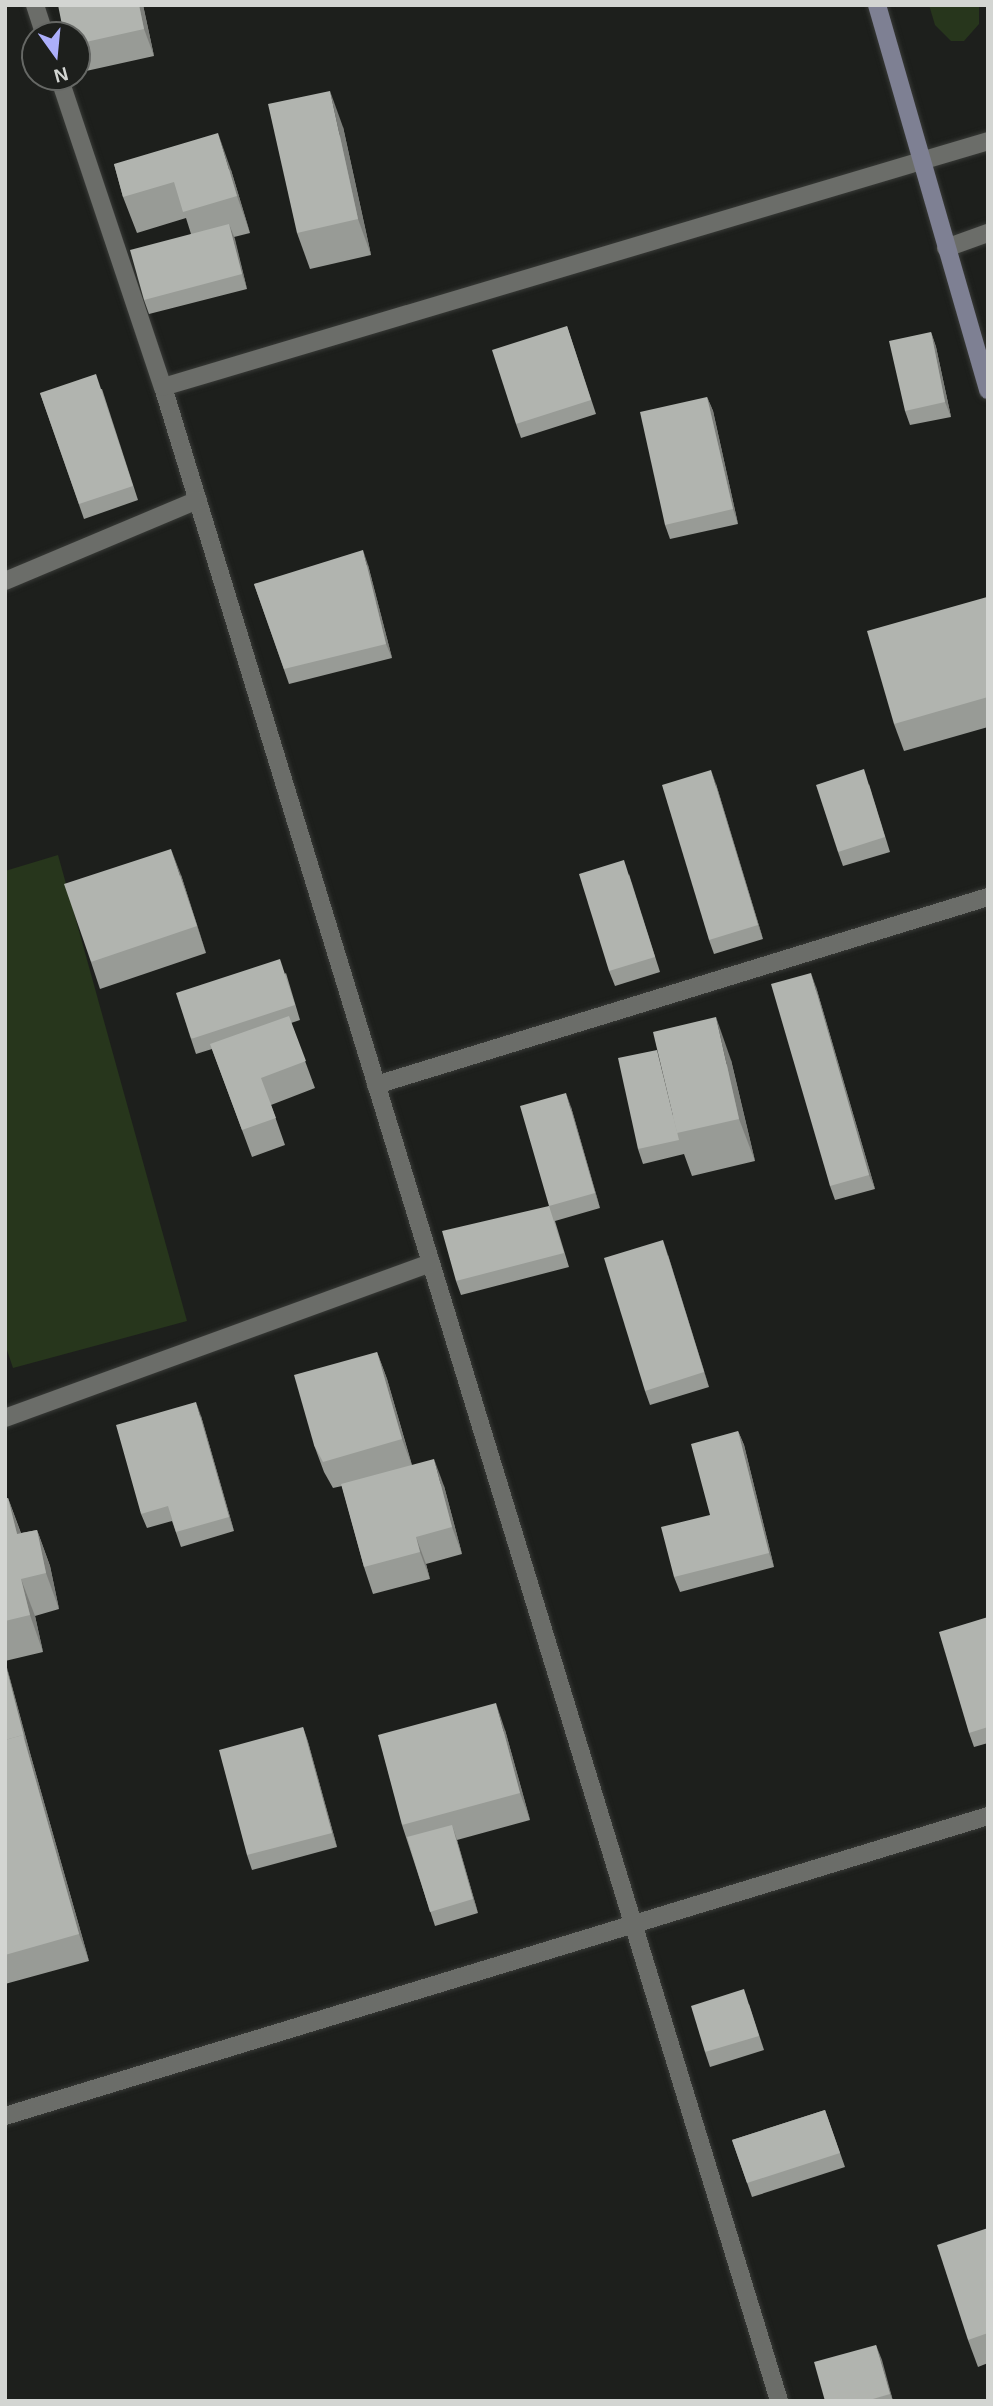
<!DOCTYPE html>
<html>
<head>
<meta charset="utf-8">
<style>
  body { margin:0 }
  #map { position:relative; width:993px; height:2406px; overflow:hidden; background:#1d1f1c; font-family:Arial,sans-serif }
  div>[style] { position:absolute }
  .green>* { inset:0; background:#27361c }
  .roads { filter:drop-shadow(0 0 2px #383a37) drop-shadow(0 0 2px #383a37) }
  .service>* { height:18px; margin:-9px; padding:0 9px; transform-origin:9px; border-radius:9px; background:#6b6d69 }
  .minor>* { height:18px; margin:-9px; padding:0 9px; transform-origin:9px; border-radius:9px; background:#6b6d69 }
  .secondary>* { height:18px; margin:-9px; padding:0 9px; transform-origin:9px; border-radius:9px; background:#7e8093 }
  .wall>* { inset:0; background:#989b96 }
  .shaded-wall>* { inset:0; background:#7c7e7a }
  .building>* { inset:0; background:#b1b4af }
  span { translate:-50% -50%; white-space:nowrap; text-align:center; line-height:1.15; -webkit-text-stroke:7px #1d1f1c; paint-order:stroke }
  .frame { position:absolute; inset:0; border:7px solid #d3d5d2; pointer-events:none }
  .north { position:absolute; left:21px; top:21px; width:70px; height:70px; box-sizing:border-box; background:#1d1f1c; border:2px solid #666865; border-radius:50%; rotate:165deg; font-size:19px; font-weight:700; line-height:28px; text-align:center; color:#d3d5d2 }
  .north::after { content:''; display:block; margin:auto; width:24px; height:32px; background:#acaffb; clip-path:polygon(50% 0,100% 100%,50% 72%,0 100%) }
</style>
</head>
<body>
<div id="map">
  <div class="green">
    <i style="clip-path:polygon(929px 5px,979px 5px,979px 24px,964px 41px,951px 41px,935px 25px)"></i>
    <i style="clip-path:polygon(58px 855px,187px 1321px,13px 1368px,5px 1344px,5px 871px)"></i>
  </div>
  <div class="roads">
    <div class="service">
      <i style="left:376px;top:1085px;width:640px;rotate:-17.08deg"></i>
    </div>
    <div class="minor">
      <i style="left:35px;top:5px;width:32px;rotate:72deg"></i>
      <i style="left:59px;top:77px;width:327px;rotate:71.5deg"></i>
      <i style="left:163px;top:387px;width:2106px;rotate:72.99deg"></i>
      <i style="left:946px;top:248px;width:45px;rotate:-19.7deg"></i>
      <i style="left:163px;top:387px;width:861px;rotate:-16.6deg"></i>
      <i style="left:5px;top:581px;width:209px;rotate:-22.8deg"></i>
      <i style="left:5px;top:1418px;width:452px;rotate:-20deg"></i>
      <i style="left:5px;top:2116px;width:1028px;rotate:-16.97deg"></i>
    </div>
    <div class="secondary">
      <i style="left:877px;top:5px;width:401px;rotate:73.9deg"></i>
    </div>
  </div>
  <div class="wall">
    <i style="clip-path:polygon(58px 5px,143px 5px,154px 56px,77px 73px,77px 35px)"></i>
    <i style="clip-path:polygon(343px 127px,371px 255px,310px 269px,297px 233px)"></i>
    <i style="clip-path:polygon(114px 164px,231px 170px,250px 233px,234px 237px,247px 289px,149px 314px,144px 300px,191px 234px,186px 218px,137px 233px,123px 197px)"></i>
    <i style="clip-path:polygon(567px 326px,596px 414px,521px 438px,516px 424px)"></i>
    <i style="clip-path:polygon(931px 332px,936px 347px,951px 417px,910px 425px,905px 411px)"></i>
    <i style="clip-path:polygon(102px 389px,138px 500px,84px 519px,40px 393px)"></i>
    <i style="clip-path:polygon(707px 397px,713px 411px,738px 524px,670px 539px,665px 525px)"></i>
    <i style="clip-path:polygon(368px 565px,392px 658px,289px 684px,254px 584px)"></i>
    <i style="clip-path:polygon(988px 599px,988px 727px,904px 751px,894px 724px)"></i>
    <i style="clip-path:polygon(716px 784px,763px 939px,714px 954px,709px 940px)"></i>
    <i style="clip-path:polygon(869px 784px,890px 852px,843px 866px,838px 852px)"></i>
    <i style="clip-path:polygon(629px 874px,660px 972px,615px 986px,609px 971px)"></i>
    <i style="clip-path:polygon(181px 875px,206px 953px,100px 989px,91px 962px)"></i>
    <i style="clip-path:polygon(286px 973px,300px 1020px,291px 1023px,315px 1088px,271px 1105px,285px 1145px,252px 1157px,212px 1049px,196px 1054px,191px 1039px)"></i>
    <i style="clip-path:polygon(816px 987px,875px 1189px,835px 1200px,830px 1186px)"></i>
    <i style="clip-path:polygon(731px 1060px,755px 1161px,692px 1176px,684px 1154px,643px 1164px,638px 1149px)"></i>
    <i style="clip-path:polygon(571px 1107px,600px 1208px,555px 1221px,569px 1267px,461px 1295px,456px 1281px,549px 1206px)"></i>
    <i style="clip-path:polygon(668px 1255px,709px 1387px,650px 1405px,645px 1391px)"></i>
    <i style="clip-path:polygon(377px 1352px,387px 1379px,412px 1465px,444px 1486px,462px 1554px,426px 1564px,430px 1579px,373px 1594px,364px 1567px,342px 1486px,333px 1488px,324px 1472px,314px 1445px)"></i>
    <i style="clip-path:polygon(201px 1416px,234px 1531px,181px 1547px,172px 1521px,147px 1528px,141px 1514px)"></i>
    <i style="clip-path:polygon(738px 1431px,744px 1445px,774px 1567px,680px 1592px,674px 1577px,710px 1515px)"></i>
    <i style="clip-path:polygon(8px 1498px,21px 1533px,37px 1530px,50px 1566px,59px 1609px,35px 1616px,43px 1652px,5px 1661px,30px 1753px,89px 1961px,5px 1984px,5px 1499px)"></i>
    <i style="clip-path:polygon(988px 1617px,988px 1743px,974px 1747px,969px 1733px)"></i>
    <i style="clip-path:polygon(303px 1727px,308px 1742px,337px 1847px,252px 1870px,247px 1855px)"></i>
    <i style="clip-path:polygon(505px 1730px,530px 1820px,457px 1840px,478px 1913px,435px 1926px,402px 1825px)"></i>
    <i style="clip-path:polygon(749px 2004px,764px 2050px,710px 2067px,705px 2052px)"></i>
    <i style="clip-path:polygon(825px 2110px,845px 2167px,752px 2197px,732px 2140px)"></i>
    <i style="clip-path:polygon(988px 2228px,988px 2363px,978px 2367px,968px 2340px)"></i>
    <i style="clip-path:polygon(876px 2345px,893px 2401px,825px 2401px)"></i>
  </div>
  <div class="shaded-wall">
    <i style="clip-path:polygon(139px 5px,143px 5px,154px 56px,144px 29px)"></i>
    <i style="clip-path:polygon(330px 91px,343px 127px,371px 255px,358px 219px)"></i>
    <i style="clip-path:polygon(218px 133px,231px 170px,250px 233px,237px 196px)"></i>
    <i style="clip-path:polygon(229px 224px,235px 239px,247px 289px,242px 274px)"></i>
    <i style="clip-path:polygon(931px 332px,936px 347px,951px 417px,945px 402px)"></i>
    <i style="clip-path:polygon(707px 397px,713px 411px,738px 524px,733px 509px)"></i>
    <i style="clip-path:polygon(363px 550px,368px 565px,392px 658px,386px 644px)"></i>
    <i style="clip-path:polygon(711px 770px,716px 784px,763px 939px,758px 925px)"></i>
    <i style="clip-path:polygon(171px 849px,181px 875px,206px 953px,197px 926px)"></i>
    <i style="clip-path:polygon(811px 973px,816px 987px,875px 1189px,869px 1175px)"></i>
    <i style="clip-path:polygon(716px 1017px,731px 1060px,755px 1161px,739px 1119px)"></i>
    <i style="clip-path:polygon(566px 1093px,571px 1107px,600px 1208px,595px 1193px)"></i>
    <i style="clip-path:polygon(663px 1240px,668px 1255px,709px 1387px,704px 1372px)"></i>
    <i style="clip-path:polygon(377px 1352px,387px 1379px,412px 1466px,402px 1439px)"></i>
    <i style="clip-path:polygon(196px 1402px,201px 1416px,234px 1531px,229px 1517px)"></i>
    <i style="clip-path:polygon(738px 1431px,744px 1445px,774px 1567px,769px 1553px)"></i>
    <i style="clip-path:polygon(434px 1459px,444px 1486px,462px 1554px,452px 1527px)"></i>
    <i style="clip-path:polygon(8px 1498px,21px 1534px,17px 1534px)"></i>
    <i style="clip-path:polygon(37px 1530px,50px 1566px,59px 1609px,46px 1573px)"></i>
    <i style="clip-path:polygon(416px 1537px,426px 1564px,430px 1579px,420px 1552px)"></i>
    <i style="clip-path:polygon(21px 1579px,35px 1616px,43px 1652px,30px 1615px)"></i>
    <i style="clip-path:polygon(5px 1660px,30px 1753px,89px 1961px,79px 1934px,23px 1735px)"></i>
    <i style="clip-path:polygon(496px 1703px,505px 1730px,530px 1820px,520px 1793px)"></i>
    <i style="clip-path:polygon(303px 1727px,308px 1742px,337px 1847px,332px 1833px)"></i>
    <i style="clip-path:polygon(452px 1825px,457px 1840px,478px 1913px,473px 1899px)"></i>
    <i style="clip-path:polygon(876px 2345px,882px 2360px,893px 2401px,890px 2394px)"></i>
  </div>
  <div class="building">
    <i style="clip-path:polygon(58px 5px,139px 5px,144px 29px,77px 44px,77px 35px,64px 35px)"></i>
    <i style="clip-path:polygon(330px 91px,358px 219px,297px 233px,268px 104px)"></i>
    <i style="clip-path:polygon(218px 133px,237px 196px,183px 212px,174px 182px,123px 197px,114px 164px)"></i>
    <i style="clip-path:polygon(229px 224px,242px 274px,144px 300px,130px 250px)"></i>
    <i style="clip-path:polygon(567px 326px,591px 400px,516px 424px,492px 350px)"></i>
    <i style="clip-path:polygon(931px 332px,945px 402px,905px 411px,889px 341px)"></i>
    <i style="clip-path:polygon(96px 374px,133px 486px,79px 504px,40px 393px)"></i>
    <i style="clip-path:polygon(707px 397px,733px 509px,665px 525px,640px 412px)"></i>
    <i style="clip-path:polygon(363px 550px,386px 644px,284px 669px,254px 584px)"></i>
    <i style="clip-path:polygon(987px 597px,988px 697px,894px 724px,867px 631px)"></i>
    <i style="clip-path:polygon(864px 769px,885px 837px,838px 852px,816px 785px)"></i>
    <i style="clip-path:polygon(711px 770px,758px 925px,709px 940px,662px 785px)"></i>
    <i style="clip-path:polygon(171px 849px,197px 926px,91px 962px,64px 884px)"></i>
    <i style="clip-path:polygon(624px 860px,655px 957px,609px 971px,579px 874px)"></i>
    <i style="clip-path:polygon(280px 959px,295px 1005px,191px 1039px,176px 993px)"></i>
    <i style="clip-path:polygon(811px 973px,869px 1175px,830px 1186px,771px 984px)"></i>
    <i style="clip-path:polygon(289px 1016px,306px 1061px,261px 1078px,276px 1118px,242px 1130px,210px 1044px)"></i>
    <i style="clip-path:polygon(716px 1017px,739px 1119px,677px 1133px,653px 1032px)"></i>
    <i style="clip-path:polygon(657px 1050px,679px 1140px,638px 1149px,618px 1058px)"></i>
    <i style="clip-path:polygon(566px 1093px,595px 1193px,549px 1206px,564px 1253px,456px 1281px,442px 1231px,549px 1206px,520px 1106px)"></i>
    <i style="clip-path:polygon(663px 1240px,704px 1372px,645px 1391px,604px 1258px)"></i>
    <i style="clip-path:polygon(377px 1352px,402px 1439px,323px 1462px,314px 1445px,294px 1375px)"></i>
    <i style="clip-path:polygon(196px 1402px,229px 1517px,176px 1532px,168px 1506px,141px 1514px,116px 1425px)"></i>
    <i style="clip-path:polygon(738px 1431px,769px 1553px,674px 1577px,661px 1527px,710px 1515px,691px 1444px)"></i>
    <i style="clip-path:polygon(434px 1459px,452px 1527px,416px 1537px,420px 1552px,364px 1567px,341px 1484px)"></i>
    <i style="clip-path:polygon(8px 1498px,17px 1534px,37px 1530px,46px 1573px,21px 1579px,30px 1615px,5px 1621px,5px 1499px)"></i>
    <i style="clip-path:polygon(988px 1617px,988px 1727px,969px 1733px,939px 1632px)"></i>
    <i style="clip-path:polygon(5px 1664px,25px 1740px,23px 1735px,5px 1740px)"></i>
    <i style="clip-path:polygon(496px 1703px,520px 1793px,402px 1825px,378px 1735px)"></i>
    <i style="clip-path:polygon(303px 1727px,332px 1833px,247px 1855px,219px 1750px)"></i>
    <i style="clip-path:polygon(23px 1735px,79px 1934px,5px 1955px,5px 1740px)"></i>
    <i style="clip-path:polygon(452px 1825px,473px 1899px,430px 1912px,407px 1837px)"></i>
    <i style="clip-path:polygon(744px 1989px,759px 2036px,705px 2052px,691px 2006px)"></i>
    <i style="clip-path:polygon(825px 2110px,840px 2153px,747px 2183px,732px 2140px)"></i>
    <i style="clip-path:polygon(988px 2228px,988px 2333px,968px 2340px,937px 2245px)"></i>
    <i style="clip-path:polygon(876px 2345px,890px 2394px,866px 2401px,825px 2401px,814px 2362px)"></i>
  </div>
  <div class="frame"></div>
  <div class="north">N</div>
</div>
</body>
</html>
